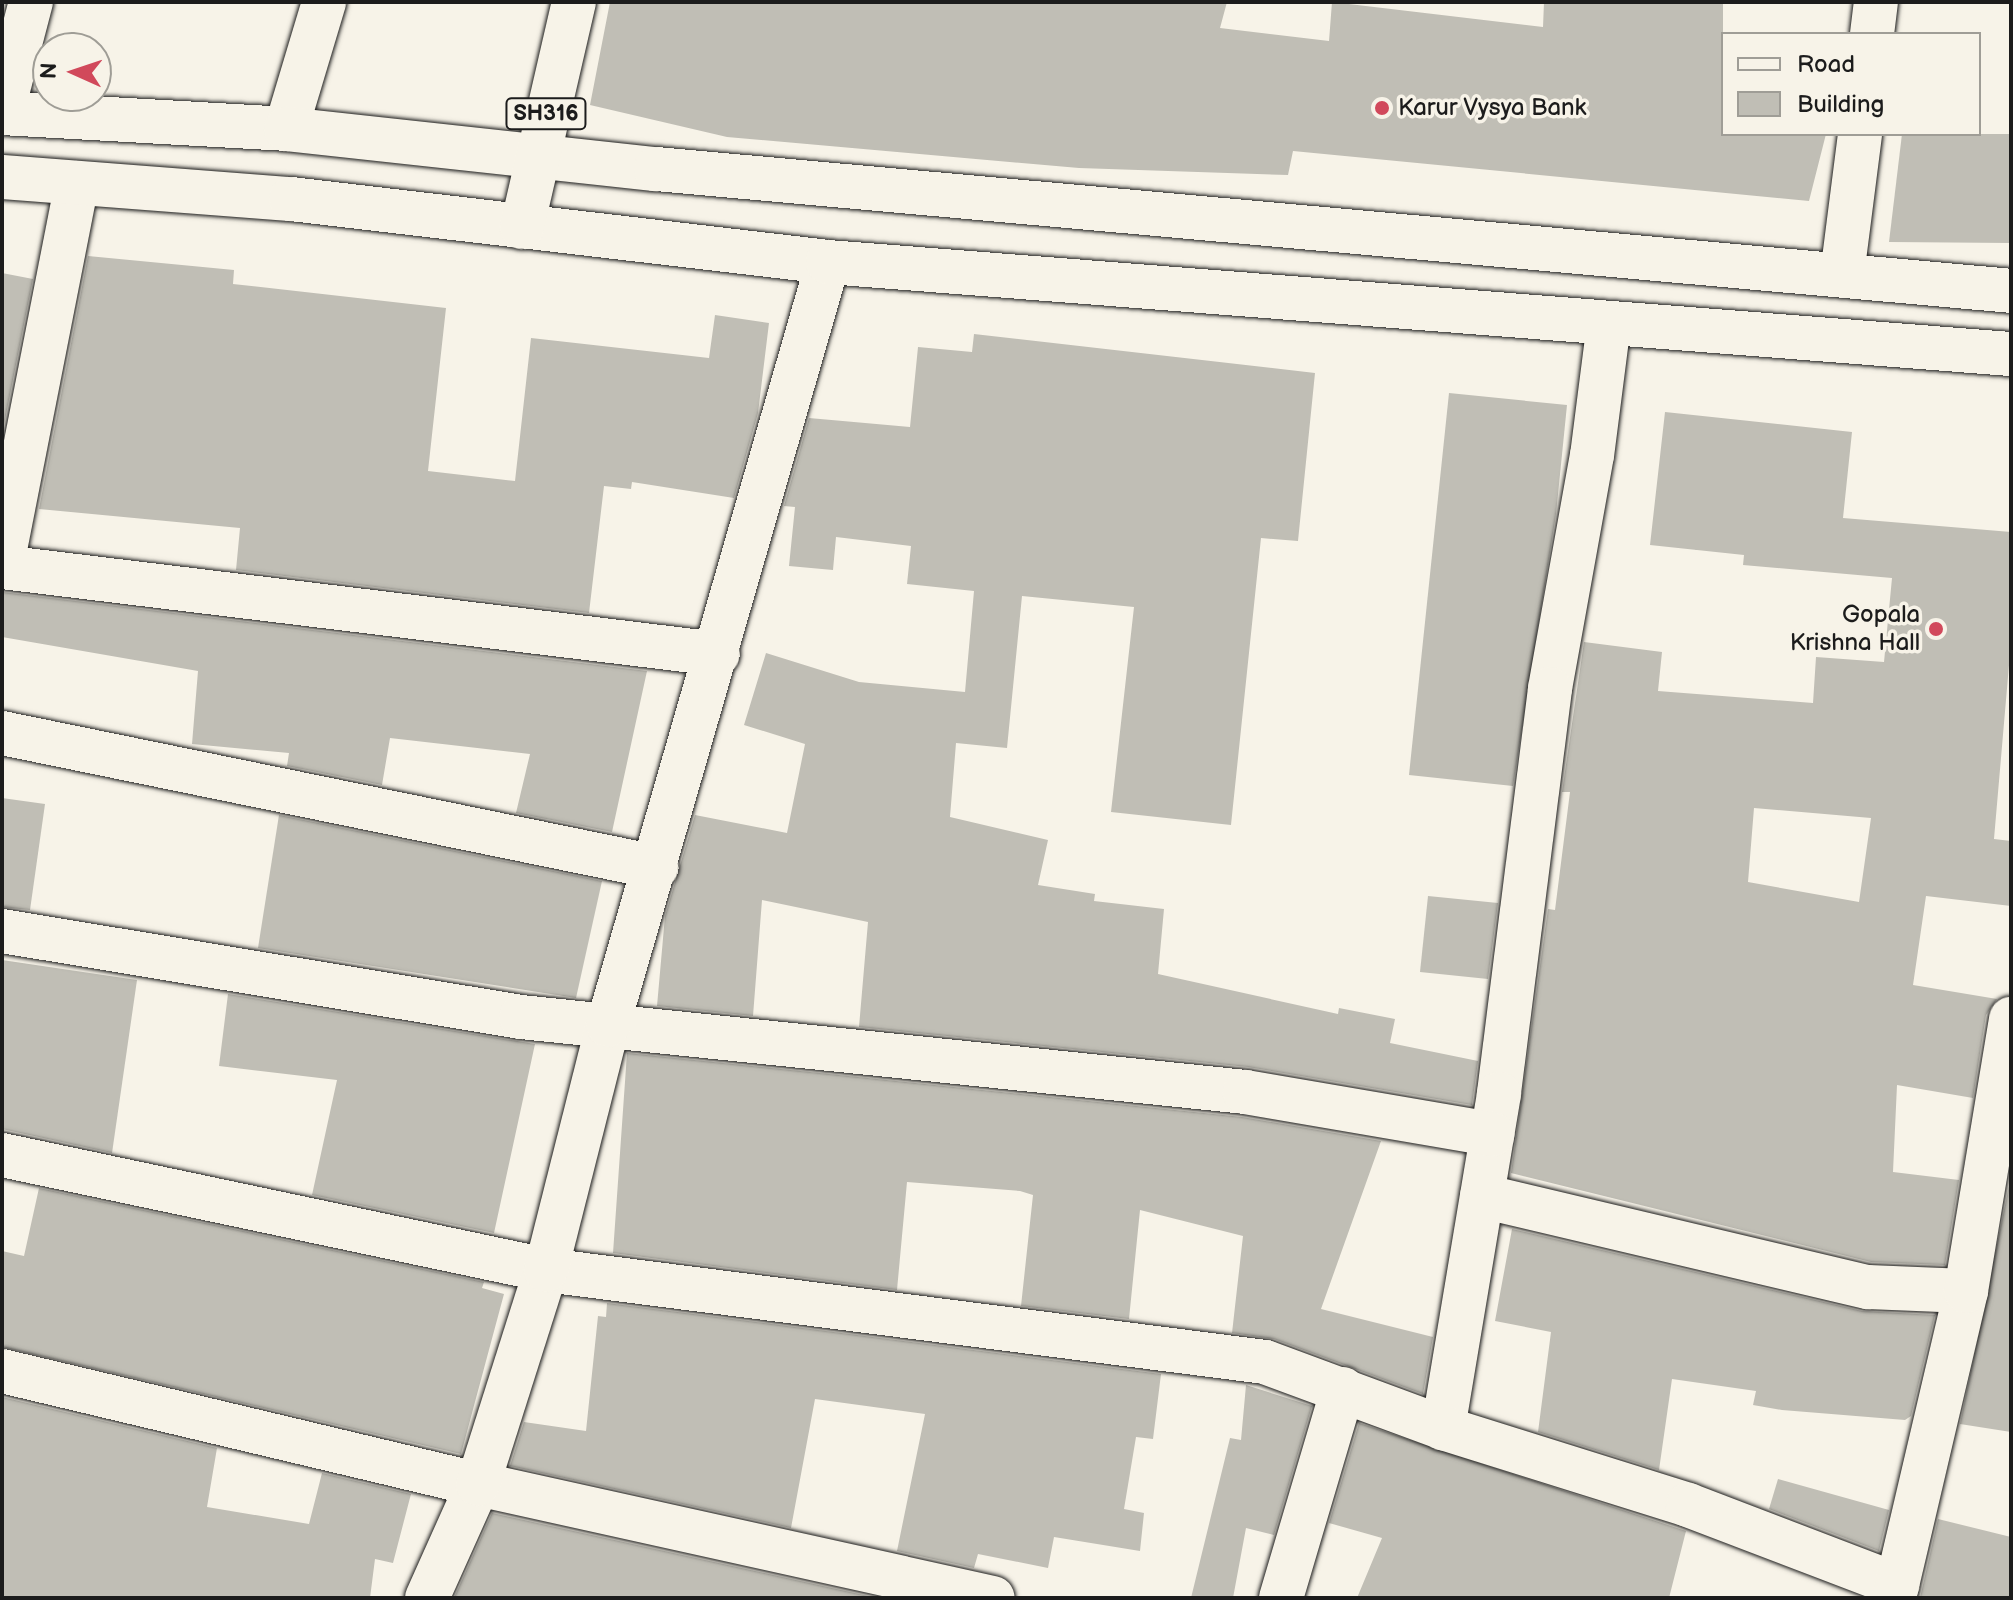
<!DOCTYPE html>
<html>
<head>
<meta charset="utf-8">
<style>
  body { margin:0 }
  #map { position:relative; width:2013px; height:1600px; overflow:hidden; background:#f7f3e8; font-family:"Balsamiq Sans",sans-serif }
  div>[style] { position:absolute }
  .building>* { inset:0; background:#c0beb5 }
  .roads { filter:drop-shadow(0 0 2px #1c1c1c) drop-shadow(0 0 2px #1c1c1c) }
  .minor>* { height:44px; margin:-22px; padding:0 22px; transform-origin:22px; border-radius:22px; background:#f7f3e8 }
  .primary>* { height:44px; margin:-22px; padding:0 22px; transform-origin:22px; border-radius:22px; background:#f7f3e8 }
  .dots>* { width:22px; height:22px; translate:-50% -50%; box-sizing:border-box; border:4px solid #f7f3e8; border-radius:50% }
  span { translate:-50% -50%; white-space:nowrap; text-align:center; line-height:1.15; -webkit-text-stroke:7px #f7f3e8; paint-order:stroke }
  .shield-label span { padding:2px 6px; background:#f7f3e8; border:2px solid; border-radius:6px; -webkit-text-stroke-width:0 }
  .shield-label { font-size:22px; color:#1c1c1c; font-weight:700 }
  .poi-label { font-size:24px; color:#1c1c1c }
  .left { translate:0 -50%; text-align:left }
  .right { translate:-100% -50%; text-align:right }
  .frame { position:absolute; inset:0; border:4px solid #1c1c1c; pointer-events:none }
  .legend { position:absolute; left:1721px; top:32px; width:260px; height:104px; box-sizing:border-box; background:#f7f3e8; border:2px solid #9f9d96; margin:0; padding:10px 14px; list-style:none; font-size:24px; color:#1c1c1c }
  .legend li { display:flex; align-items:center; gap:16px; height:40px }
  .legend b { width:40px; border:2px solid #9f9d96 }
  .north { position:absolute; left:32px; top:32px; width:80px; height:80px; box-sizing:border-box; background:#f7f3e8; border:2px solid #9f9d96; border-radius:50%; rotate:273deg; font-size:22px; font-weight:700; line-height:32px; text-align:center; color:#1c1c1c }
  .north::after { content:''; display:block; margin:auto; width:28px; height:36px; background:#d1495b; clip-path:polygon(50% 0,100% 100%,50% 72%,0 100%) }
</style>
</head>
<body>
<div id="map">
  <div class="building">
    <i style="clip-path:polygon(610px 2px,1227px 2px,1220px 28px,1329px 41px,1332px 2px,1543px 27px,1544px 2px,1723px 2px,1723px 134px,1826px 134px,1809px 201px,1293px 151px,1288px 175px,1079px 168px,727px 137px,590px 105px)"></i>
    <i style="clip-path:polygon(1902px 134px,2011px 134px,2011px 243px,1889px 242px)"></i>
    <i style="clip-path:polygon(88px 256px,234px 270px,233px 284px,446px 308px,428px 471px,515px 481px,531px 338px,709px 358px,715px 315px,769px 323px,758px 413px,734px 498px,632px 482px,631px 489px,604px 486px,589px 613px,236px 570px,240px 528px,39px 509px)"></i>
    <i style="clip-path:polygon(2px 273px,33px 279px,2px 435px)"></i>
    <i style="clip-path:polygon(974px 334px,1315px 373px,1298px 541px,1261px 538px,1231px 825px,1111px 812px,1134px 607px,1022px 596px,1007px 748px,956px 743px,950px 817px,1048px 840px,1038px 885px,1095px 894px,1094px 901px,1164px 909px,1158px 974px,1338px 1014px,1339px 1008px,1395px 1019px,1390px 1043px,1478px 1061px,1472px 1105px,1248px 1067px,859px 1027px,868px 922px,762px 900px,753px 1016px,657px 1006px,665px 916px,695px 815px,787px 833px,805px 744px,744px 725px,766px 653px,859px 682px,965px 692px,974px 591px,907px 584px,911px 546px,836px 537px,833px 570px,789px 566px,795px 507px,784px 506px,809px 418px,910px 427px,918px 347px,972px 352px)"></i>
    <i style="clip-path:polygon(1449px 393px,1567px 405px,1556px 514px,1513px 786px,1409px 775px)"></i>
    <i style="clip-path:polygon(evenodd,1665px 412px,1852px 432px,1843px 518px,2011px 532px,2011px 642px,1994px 839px,2011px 841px,2011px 906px,1926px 896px,1913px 985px,1997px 999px,1986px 1015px,1973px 1098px,1897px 1085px,1893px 1172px,1959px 1180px,1945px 1265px,1871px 1262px,1511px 1173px,1548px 909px,1555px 910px,1570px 792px,1562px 792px,1584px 642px,1662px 652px,1658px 691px,1813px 703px,1816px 657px,1884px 662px,1892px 578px,1743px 565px,1744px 555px,1650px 545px,1665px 412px,1754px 808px,1871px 818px,1859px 902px,1748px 882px,1754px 808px)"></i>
    <i style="clip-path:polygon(2px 592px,647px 671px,612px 832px,516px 813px,530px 754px,390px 738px,382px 785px,287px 766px,289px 753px,192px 744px,198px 671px,2px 637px)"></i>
    <i style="clip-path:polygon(2px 798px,45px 804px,30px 910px,2px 907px)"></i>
    <i style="clip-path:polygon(279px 815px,602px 881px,576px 998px,258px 948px)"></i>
    <i style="clip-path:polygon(1428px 896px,1498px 903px,1488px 979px,1420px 972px)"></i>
    <i style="clip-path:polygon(2px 960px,137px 980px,112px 1153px,2px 1129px)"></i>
    <i style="clip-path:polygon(228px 994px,535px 1044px,494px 1233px,312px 1195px,337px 1080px,219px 1066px)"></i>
    <i style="clip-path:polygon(627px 1053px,1242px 1117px,1381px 1141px,1321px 1309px,1433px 1337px,1423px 1394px,1274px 1339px,1232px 1333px,1243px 1236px,1140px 1210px,1129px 1319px,1021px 1306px,1033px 1195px,1020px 1191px,907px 1182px,897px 1290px,613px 1253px)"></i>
    <i style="clip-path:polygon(2009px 1186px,2011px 1187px,2011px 1432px,1960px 1424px)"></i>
    <i style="clip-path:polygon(39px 1188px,484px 1282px,482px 1288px,504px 1294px,461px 1454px,2px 1347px,2px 1251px,24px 1256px)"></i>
    <i style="clip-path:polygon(1512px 1229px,1862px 1311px,1935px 1315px,1911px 1416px,1905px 1420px,1782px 1410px,1753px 1405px,1756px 1391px,1672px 1379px,1659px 1470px,1538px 1432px,1551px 1332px,1495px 1321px)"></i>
    <i style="clip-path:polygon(607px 1303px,1161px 1374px,1153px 1439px,1136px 1437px,1124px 1509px,1144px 1513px,1140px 1551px,1054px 1537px,1048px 1568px,978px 1554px,974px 1568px,897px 1551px,925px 1414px,815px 1399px,791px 1528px,510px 1466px,524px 1422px,586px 1431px,598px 1316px,606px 1317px)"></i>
    <i style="clip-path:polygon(1246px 1385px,1312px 1406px,1274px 1535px,1246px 1528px,1233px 1598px,1191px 1598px,1230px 1438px,1241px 1440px)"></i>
    <i style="clip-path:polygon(2px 1397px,217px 1448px,207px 1507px,309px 1524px,322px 1473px,411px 1494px,393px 1563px,375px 1559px,370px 1598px,2px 1598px)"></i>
    <i style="clip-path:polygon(1359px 1423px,1686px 1531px,1669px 1598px,1357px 1598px,1382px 1538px,1329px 1523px)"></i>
    <i style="clip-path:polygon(1778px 1479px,1889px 1510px,1879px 1551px,1769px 1509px)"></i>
    <i style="clip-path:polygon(492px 1513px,877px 1598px,454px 1598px)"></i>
    <i style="clip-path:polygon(1938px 1519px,2011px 1537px,2011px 1598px,1920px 1598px)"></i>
  </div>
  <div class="roads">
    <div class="minor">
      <i style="left:1872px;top:34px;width:32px;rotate:-83deg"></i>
      <i style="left:2px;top:113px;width:115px;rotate:-75.4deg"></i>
      <i style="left:286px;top:129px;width:133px;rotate:-73.3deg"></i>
      <i style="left:1842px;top:275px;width:142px;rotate:-82.7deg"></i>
      <i style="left:1609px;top:323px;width:133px;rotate:97.3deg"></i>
      <i style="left:1592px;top:455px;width:238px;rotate:100.2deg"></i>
      <i style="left:1550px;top:689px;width:408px;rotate:97.2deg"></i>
      <i style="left:1499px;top:1094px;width:339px;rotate:99.5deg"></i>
      <i style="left:1443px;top:1428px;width:257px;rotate:17.4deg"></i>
      <i style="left:1688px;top:1505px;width:224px;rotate:20.9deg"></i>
      <i style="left:2px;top:565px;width:389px;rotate:-78.9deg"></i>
      <i style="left:2px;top:567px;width:721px;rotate:6.93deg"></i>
      <i style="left:2px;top:733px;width:668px;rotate:11.58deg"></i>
      <i style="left:2px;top:931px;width:526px;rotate:9.41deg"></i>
      <i style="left:521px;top:1017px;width:728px;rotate:5.91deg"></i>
      <i style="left:1245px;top:1092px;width:251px;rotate:9.7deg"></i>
      <i style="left:2px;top:1155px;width:556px;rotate:11.94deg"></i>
      <i style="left:546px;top:1270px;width:725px;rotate:7.29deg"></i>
      <i style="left:1265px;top:1362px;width:190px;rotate:20.3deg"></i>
      <i style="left:1482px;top:1196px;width:397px;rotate:13.3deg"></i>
      <i style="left:1868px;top:1287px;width:98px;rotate:2.3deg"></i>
      <i style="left:2px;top:1371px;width:489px;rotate:13.4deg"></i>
      <i style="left:478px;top:1484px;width:527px;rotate:12.48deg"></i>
      <i style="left:427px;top:1598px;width:125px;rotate:-65.9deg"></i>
      <i style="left:478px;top:1484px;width:225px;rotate:-72.4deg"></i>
      <i style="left:546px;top:1270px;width:253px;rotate:-75.8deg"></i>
      <i style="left:608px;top:1025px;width:794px;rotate:-73.92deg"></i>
      <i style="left:1281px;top:1598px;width:218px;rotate:-73.5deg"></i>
      <i style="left:1894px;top:1598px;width:315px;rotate:-76.8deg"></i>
      <i style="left:1966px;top:1291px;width:276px;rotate:-80.6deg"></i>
    </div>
    <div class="primary">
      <i style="left:2px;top:113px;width:284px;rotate:3.2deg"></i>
      <i style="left:286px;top:129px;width:372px;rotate:6.2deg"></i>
      <i style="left:656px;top:169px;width:1360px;rotate:5.14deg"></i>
      <i style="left:2px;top:177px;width:290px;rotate:4.4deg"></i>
      <i style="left:291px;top:199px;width:541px;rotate:6.69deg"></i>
      <i style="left:828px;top:262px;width:1187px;rotate:4.45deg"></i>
      <i style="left:522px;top:227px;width:231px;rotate:-77deg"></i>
    </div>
  </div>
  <div class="dots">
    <i style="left:1382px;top:108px;background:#d1495b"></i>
    <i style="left:1936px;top:629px;background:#d1495b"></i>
  </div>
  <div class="shield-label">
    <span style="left:546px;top:114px">SH316</span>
  </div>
  <div class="poi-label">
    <span class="left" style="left:1398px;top:108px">Karur Vysya Bank</span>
    <span class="right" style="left:1920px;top:629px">Gopala<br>Krishna Hall</span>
  </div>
  <div class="frame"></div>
  <ul class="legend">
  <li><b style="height:10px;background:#f7f3e8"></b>Road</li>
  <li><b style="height:22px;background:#c0beb5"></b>Building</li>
  </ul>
  <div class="north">N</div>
</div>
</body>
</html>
